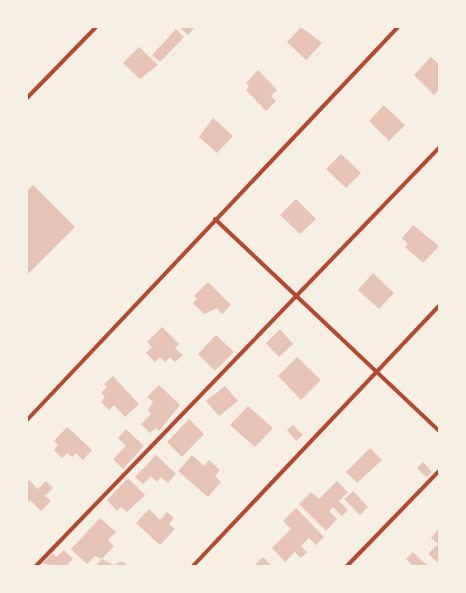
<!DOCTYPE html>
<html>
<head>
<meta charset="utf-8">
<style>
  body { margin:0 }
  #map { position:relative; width:466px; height:593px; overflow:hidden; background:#f6efe4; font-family:"Fira Sans",sans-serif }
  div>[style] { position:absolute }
  .building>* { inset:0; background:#e6c5b7 }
  .minor>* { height:4px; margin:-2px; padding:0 2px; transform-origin:2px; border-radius:2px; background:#b5482f }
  span { translate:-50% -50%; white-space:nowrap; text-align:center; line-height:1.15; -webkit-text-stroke:3.5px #f6efe4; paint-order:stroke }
  .frame { position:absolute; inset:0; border:28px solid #f6efe4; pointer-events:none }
</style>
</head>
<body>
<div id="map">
  <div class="building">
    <i style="clip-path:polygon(179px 27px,195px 27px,188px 35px)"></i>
    <i style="clip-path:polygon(301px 27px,322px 43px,306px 60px,287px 42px)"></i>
    <i style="clip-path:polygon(176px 29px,184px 37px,160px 62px,152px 55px)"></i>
    <i style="clip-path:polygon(139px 47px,158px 65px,140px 79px,123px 63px)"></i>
    <i style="clip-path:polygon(431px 57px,439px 64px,439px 89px,434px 95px,414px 75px)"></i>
    <i style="clip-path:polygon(258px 70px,277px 90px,271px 96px,276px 101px,266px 111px,246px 90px,249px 86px,246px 83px)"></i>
    <i style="clip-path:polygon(384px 105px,405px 125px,389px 141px,369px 121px)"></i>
    <i style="clip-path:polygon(213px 118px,233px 136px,217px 153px,199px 137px)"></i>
    <i style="clip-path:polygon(341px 154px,361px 173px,346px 188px,326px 169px)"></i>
    <i style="clip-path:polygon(33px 185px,75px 227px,27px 275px,27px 191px)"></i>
    <i style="clip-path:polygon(296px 199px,316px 219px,300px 234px,280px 215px)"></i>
    <i style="clip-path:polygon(413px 225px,439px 246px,423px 263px,405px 247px,408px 244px,402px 238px)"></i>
    <i style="clip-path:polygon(373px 273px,394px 293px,379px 309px,358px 290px)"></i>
    <i style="clip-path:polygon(208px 282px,231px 305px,222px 314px,217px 308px,204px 314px,193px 303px,197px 299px,194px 296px)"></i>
    <i style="clip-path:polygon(162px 327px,179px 344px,175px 348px,183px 355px,175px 362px,170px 357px,165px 362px,160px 357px,155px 362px,146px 353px,152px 347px,147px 342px)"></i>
    <i style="clip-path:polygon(280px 329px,293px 344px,279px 357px,266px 343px)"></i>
    <i style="clip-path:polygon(216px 335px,234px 352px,215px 371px,198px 354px)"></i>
    <i style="clip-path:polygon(297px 357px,321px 380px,301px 400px,278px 376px)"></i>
    <i style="clip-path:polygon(113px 376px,139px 404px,125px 417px,114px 405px,109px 410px,101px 402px,105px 397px,101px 393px,107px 387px,104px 384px)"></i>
    <i style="clip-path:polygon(159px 385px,180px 405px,159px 431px,156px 428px,150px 433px,141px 424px,151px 414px,148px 410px,153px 402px,147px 397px)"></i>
    <i style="clip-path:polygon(225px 386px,238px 401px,219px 416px,206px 401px)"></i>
    <i style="clip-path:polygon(248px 406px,273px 428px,255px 447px,230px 425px)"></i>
    <i style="clip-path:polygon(189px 419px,204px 434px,182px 457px,167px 442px)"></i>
    <i style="clip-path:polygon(293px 425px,303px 435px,296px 441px,287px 430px)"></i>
    <i style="clip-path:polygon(67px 427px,92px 450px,83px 460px,76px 453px,72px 457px,67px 453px,62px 458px,54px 450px,58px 445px,54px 441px)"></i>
    <i style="clip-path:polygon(126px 429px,144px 446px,123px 469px,113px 459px,126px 446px,118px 438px)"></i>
    <i style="clip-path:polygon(370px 448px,382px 460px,357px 483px,346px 472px)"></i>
    <i style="clip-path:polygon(156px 455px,176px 474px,168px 483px,161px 477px,157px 482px,151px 476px,143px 484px,135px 477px)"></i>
    <i style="clip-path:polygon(192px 455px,204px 466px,209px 460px,220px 470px,215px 476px,221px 482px,208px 497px,178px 471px)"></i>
    <i style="clip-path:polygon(423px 462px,432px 472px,426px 477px,417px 468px)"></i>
    <i style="clip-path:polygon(27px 478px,38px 489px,46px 481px,53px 488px,45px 496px,51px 501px,41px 511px,30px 500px,27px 503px)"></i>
    <i style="clip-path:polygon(128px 478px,145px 495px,127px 512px,121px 507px,117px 511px,107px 500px)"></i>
    <i style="clip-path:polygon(337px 481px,348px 492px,339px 501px,348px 510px,342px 516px,333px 507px,329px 511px,337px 519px,326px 531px,299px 504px,311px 492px,319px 499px)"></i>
    <i style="clip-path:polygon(353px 491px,368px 507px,360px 515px,344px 499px)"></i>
    <i style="clip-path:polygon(296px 508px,324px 537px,316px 545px,309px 538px,301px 546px,307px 552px,301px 558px,295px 552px,285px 562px,272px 548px,291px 529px,283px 521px)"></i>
    <i style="clip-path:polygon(149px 509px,160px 520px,167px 512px,174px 518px,169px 524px,175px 529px,160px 545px,136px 523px)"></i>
    <i style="clip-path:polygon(100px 518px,116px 532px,108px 540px,114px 546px,102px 559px,95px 556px,87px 564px,71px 549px)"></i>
    <i style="clip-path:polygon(439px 528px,439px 564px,428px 554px,438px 544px,431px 538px)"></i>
    <i style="clip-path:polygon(64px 550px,73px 559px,66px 566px,42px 564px,53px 553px,56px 557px)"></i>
    <i style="clip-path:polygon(413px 552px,422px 561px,430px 566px,413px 566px,406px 559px)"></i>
    <i style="clip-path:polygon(263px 557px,272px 566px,254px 566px)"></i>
    <i style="clip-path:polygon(102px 559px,114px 565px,122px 561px,128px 566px,95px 566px)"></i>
  </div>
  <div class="minor">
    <i style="left:27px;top:98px;width:99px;rotate:-45.8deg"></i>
    <i style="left:215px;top:219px;width:308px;rotate:43.4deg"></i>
    <i style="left:27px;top:420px;width:540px;rotate:-46.65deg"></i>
    <i style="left:36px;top:566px;width:581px;rotate:-46.05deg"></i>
    <i style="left:193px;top:566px;width:358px;rotate:-46.6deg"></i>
    <i style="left:347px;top:566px;width:132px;rotate:-45.9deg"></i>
  </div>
  <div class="frame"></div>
</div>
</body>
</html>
